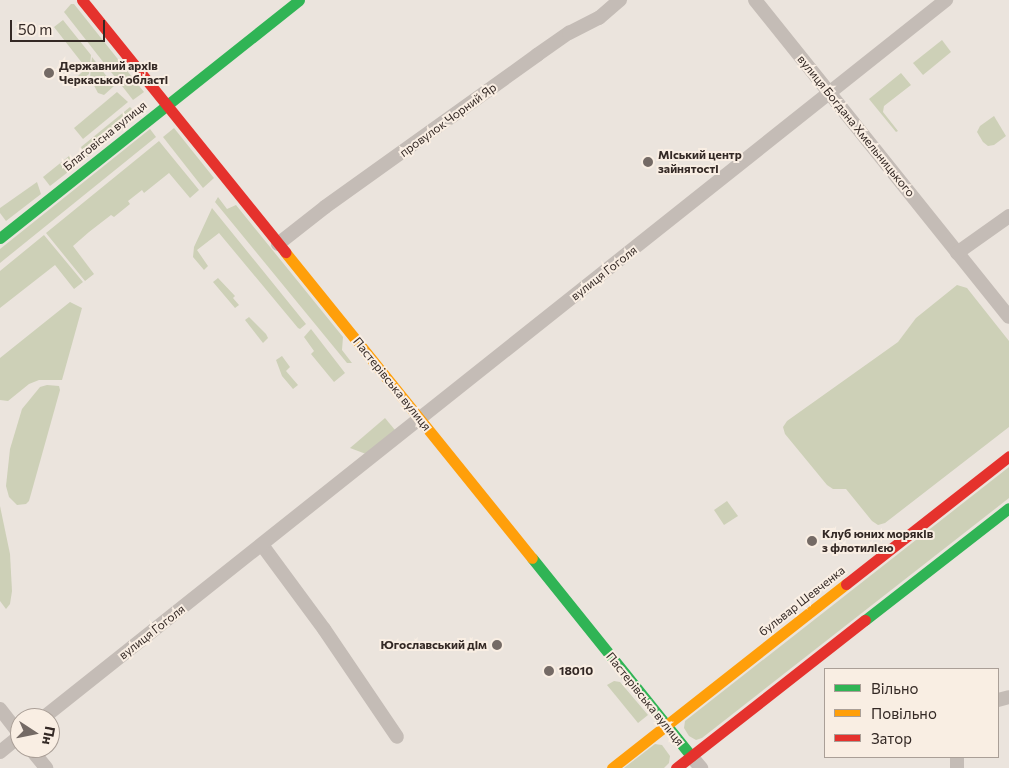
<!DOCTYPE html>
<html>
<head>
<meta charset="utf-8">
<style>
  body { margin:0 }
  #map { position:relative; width:1009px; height:768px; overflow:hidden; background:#ebe4dd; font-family:Commissioner,sans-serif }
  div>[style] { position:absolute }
  .green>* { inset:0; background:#cdd0b7 }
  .street>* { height:14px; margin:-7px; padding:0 7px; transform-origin:7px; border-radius:7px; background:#c4bcb6 }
  .fast>* { height:11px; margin:-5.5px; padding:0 5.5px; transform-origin:5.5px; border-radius:5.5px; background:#30b455 }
  .slow>* { height:11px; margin:-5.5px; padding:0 5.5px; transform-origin:5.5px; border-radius:5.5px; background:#ff9f0a }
  .jam>* { height:11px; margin:-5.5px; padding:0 5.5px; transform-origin:5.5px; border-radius:5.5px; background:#e5322d }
  .dots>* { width:14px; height:14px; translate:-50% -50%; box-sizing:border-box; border:2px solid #f9eee3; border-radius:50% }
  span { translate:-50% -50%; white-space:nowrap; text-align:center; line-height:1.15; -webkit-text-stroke:4px #f9eee3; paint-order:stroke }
  .poi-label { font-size:12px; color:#342925; font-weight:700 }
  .left { translate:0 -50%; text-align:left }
  .right { translate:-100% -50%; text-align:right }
  .street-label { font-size:12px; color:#342925 }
  .legend { position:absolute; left:824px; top:668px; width:175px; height:90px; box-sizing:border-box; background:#f9eee3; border:1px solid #aa9f97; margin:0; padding:6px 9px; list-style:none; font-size:15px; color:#342925 }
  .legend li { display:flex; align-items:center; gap:10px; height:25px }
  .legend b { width:25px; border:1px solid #aa9f97 }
  .north { position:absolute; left:10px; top:708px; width:50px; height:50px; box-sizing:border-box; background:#f9eee3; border:1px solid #aa9f97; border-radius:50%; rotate:101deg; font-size:14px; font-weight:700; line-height:20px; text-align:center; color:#342925 }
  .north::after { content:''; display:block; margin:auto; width:18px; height:22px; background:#746a65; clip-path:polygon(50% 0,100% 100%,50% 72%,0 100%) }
  .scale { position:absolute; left:10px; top:20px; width:95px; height:22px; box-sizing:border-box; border:2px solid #342925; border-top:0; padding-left:6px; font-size:15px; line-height:18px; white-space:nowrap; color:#342925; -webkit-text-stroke:4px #f9eee3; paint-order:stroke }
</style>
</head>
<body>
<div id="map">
  <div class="green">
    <i style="clip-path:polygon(71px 4px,74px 4px,144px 92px,133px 100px,64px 12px)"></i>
    <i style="clip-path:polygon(63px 20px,91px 55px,89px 74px,80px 81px,77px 77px,86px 68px,54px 27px)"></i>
    <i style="clip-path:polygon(942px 40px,951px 52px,923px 75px,913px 63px)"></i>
    <i style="clip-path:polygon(92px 57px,114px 86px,104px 95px,98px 93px,90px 78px)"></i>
    <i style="clip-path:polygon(901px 73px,911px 85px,884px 106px,883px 112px,898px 131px,896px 132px,869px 99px)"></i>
    <i style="clip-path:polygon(117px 92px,128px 102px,83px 139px,74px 128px)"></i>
    <i style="clip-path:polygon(130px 107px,139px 116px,86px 158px,81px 147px)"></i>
    <i style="clip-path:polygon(994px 116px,1006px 136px,994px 145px,988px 146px,983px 142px,977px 132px,980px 126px)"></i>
    <i style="clip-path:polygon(174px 128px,214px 178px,203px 188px,163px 137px)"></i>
    <i style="clip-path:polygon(150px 129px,156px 137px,0 263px,0 249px)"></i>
    <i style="clip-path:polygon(159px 141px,199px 190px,190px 198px,169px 173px,144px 193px,142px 190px,128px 201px,130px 204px,114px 217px,111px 215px,89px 232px,73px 246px,94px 274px,85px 281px,46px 233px)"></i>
    <i style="clip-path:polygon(69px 156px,77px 165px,50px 186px,43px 177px)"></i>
    <i style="clip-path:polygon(37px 182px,41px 194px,6px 221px,0 213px,0 208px)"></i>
    <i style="clip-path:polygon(218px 197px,227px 209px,236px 205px,343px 337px,342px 350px,352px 363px,347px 363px,215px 202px)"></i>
    <i style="clip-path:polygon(212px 208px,306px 324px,300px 329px,298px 328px,219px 233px,197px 250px,208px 266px,204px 270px,193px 257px,194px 247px)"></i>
    <i style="clip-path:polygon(44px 235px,83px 282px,74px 289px,55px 265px,0 308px,0 271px)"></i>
    <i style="clip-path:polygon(218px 278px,235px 296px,233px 298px,239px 305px,235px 308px,213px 282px)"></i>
    <i style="clip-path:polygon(957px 285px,967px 288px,1009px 341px,1009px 427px,885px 523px,878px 525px,872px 521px,846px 489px,833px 489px,827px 485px,785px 434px,783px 427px,787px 421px,898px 342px,916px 318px)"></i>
    <i style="clip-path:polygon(70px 302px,82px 308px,62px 380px,39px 380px,29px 384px,8px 401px,0 400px,0 358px)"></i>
    <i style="clip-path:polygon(249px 317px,266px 334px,268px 338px,263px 343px,245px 320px)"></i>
    <i style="clip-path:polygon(311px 329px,345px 373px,334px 382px,311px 354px,314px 351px,304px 337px)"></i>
    <i style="clip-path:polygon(282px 356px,290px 367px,286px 371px,298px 385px,293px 389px,282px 376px,276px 360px)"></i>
    <i style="clip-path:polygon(47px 385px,59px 386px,60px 390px,29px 501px,26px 504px,17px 505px,9px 497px,6px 486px,10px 449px,22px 409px,40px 387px)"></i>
    <i style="clip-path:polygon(385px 418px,395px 430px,366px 454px,350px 448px)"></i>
    <i style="clip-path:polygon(1009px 467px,1009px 498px,702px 738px,696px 740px,689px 736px,684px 728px,685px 721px)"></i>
    <i style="clip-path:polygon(727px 501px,738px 516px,724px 525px,714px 510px)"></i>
    <i style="clip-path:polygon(0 506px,10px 554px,12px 591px,10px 604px,6px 609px,0 601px)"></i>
    <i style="clip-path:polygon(614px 681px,620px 682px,648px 715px,638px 723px,607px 685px)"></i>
    <i style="clip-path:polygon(655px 744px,662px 745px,670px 756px,669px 763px,664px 768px,624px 768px)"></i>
  </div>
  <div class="street">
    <i style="left:755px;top:0;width:406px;rotate:51.3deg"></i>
    <i style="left:278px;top:244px;width:60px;rotate:-38.2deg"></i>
    <i style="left:325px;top:207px;width:261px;rotate:-35.6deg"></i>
    <i style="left:537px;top:55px;width:39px;rotate:-35deg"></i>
    <i style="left:569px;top:33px;width:34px;rotate:-27deg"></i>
    <i style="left:599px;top:18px;width:28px;rotate:-41deg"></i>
    <i style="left:957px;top:253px;width:64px;rotate:-35.4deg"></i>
    <i style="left:262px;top:545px;width:104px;rotate:53.6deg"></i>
    <i style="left:324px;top:629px;width:130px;rotate:55.9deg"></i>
    <i style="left:998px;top:700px;width:11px;rotate:-15deg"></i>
    <i style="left:0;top:709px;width:33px;rotate:52deg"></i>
    <i style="left:43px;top:718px;width:1154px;rotate:-38.49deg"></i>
    <i style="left:30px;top:748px;width:26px;rotate:51deg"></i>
    <i style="left:0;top:752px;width:26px;rotate:-39deg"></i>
    <i style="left:691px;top:756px;width:16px;rotate:50deg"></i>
    <i style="left:957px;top:757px;width:11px;rotate:90deg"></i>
  </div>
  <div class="fast">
    <i style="left:0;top:238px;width:382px;rotate:-38.5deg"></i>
    <i style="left:532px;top:558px;width:254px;rotate:51.2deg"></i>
    <i style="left:865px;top:620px;width:182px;rotate:-37.9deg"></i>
  </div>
  <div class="slow">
    <i style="left:285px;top:252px;width:393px;rotate:51.1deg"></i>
    <i style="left:612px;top:768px;width:298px;rotate:-38.2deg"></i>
  </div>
  <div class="jam">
    <i style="left:82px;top:0;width:324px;rotate:51.1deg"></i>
    <i style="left:846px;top:584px;width:207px;rotate:-38.1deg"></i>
    <i style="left:676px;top:768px;width:240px;rotate:-38.1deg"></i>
  </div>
  <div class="dots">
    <i style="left:49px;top:73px;background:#746a65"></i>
    <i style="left:648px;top:162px;background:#746a65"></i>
    <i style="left:812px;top:541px;background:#746a65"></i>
    <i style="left:497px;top:645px;background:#746a65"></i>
    <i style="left:549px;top:671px;background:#746a65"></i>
  </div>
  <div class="poi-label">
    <span class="left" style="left:59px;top:73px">Державний архів<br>Черкаської області</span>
    <span class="left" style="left:658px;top:162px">Міський центр<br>зайнятості</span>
    <span class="left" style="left:822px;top:541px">Клуб юних моряків<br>з флотилією</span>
    <span class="right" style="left:487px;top:645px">Югославський дім</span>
    <span class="left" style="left:559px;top:671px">18010</span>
  </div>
  <div class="street-label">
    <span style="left:448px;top:120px;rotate:-36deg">провулок Чорний Яр</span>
    <span style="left:856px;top:126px;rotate:51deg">вулиця Богдана Хмельницького</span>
    <span style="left:105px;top:136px;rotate:-39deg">Благовісна вулиця</span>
    <span style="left:604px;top:273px;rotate:-38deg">вулиця Гоголя</span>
    <span style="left:392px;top:384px;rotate:51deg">Пастерівська вулиця</span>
    <span style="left:802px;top:601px;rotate:-38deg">бульвар Шевченка</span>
    <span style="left:152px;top:632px;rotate:-38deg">вулиця Гоголя</span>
    <span style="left:645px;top:699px;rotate:51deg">Пастерівська вулиця</span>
  </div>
  <ul class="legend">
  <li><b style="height:6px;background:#30b455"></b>Вільно</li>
  <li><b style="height:6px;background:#ff9f0a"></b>Повільно</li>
  <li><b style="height:6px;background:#e5322d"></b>Затор</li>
  </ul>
  <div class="north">Пн</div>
  <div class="scale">50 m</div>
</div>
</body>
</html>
